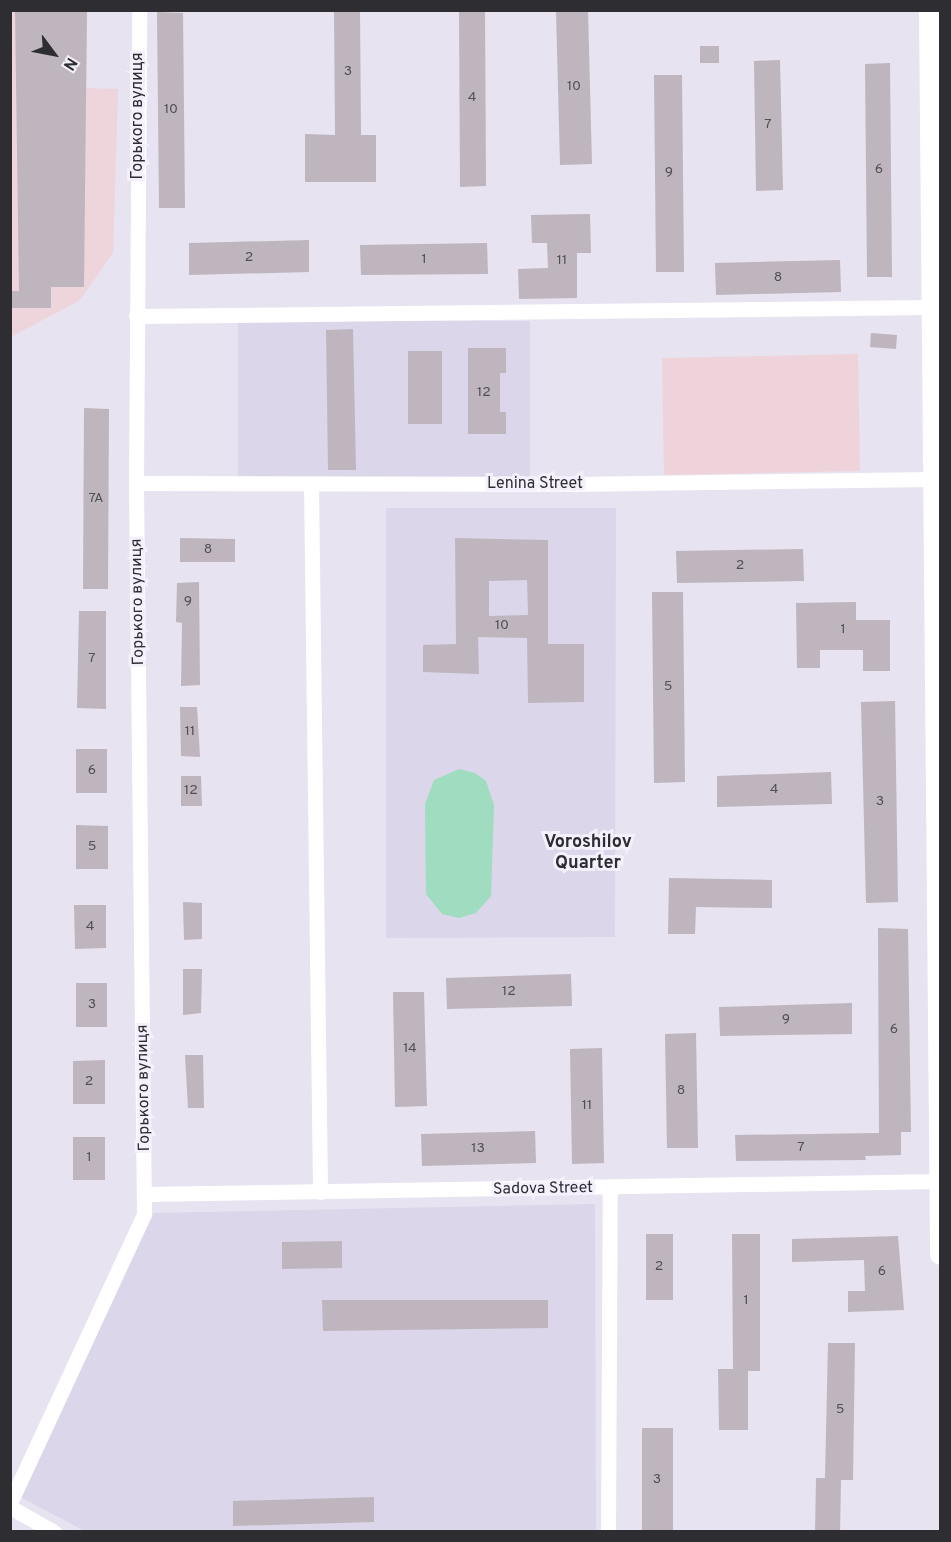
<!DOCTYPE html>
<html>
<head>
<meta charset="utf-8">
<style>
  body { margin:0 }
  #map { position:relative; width:951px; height:1542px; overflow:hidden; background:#e7e3f0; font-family:Overpass,sans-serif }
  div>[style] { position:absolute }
  .commercial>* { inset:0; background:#eed4da }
  .industrial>* { inset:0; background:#eed4db }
  .built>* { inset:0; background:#dbd6e9 }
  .green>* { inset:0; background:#9fdcc0 }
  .building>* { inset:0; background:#beb5be }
  .street>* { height:15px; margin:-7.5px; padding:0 7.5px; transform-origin:7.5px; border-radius:7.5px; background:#fff }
  .secondary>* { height:21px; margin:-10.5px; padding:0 10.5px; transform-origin:10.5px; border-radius:10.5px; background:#fff }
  span { translate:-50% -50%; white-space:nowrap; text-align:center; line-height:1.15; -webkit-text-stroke:6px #f4f1fd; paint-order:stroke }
  .number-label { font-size:14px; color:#524f55 }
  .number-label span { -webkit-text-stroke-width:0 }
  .street-label { font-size:16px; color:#2e2d32 }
  .neighbourhood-label { font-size:18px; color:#2e2d32; font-weight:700 }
  .frame { position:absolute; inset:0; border:12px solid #2e2d32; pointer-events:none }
  .north { position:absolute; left:24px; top:24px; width:60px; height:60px; -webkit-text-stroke:4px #f4f1fd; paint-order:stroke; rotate:122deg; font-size:16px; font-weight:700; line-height:24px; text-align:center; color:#2e2d32 }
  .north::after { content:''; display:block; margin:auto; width:21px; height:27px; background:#2e2d32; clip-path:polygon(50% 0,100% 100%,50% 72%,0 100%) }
</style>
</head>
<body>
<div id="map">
  <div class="commercial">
    <i style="clip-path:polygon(858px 354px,860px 471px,664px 475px,662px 358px)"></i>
  </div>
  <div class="industrial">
    <i style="clip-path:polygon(10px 11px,87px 11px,86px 88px,118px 89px,113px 253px,80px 300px,11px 337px)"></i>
  </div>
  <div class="built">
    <i style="clip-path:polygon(238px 321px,530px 321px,530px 477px,238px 477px)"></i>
    <i style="clip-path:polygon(386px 508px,616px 508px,615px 937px,386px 938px)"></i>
    <i style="clip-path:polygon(595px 1204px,596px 1531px,85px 1531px,20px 1497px,152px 1213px)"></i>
  </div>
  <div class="green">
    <i style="clip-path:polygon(459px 769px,475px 773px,486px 781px,494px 805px,491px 896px,476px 913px,459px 918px,442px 914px,426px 894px,425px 804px,434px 780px)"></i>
  </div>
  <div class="building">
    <i style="clip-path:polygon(15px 10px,87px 10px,84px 287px,51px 287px,51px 308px,10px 308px,10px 291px,19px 291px)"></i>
    <i style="clip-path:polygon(334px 10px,360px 10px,361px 135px,376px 135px,376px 182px,305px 182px,305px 134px,335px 135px)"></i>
    <i style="clip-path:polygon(459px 10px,485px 10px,486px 186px,460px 187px)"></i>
    <i style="clip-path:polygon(556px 10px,588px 10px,592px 164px,560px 165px)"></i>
    <i style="clip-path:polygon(157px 12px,183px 13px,185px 208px,159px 208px)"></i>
    <i style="clip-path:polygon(700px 46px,719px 46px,719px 63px,700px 63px)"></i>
    <i style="clip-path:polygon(780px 60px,783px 190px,756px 191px,754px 61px)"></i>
    <i style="clip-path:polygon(890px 63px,892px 277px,867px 277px,865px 64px)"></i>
    <i style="clip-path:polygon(654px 75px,682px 75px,684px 272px,656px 272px)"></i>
    <i style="clip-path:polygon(590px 214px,591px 253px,577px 253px,577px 298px,519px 299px,518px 269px,548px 268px,547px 243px,532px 243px,531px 215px)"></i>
    <i style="clip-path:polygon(309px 240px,309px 272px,189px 275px,189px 243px)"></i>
    <i style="clip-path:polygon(487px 243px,488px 274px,361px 275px,360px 245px)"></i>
    <i style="clip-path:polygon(840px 260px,841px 292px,716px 295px,715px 263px)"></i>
    <i style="clip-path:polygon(353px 329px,356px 470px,328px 470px,326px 330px)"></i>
    <i style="clip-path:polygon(871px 333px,897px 335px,896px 349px,870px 347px)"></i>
    <i style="clip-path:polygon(468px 348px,506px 348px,506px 373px,500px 373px,500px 412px,506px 412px,506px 434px,468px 434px)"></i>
    <i style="clip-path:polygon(408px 351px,442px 351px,442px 424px,408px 424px)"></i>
    <i style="clip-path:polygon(84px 408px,109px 409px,108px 589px,83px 589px)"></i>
    <i style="clip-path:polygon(180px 538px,235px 539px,235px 562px,180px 562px)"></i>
    <i style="clip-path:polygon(evenodd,455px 538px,548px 540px,548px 644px,584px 644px,584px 702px,528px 703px,527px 638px,478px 637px,479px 674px,423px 672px,423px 645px,456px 644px,455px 538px,527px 580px,528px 615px,489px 616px,489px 581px,527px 580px)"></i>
    <i style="clip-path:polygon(803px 549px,804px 581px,677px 583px,676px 551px)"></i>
    <i style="clip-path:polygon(199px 582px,200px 685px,181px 686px,182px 623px,176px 622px,177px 583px)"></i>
    <i style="clip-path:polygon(652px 592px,683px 592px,685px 782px,654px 783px)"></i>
    <i style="clip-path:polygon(856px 602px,856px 620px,890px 620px,890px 671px,863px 671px,863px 650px,820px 650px,820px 668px,797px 668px,796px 603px)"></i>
    <i style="clip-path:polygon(79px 611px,106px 611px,106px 709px,77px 708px)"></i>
    <i style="clip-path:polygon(895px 701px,898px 902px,866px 903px,861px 702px)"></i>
    <i style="clip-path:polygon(180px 707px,197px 707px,200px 757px,181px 756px)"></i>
    <i style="clip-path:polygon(76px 749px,107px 749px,107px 793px,76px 793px)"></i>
    <i style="clip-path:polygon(831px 772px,832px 804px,717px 807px,717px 776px)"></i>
    <i style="clip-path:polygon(181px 776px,201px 776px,202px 806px,181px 806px)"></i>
    <i style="clip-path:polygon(76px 825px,108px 826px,108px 869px,76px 869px)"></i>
    <i style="clip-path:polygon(669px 878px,772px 880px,772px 908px,696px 907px,695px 934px,668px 934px)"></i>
    <i style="clip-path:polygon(183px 902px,202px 903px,202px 939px,184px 940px)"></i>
    <i style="clip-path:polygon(74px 905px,106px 905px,106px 948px,75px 949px)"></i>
    <i style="clip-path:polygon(878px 928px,908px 929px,911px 1132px,901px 1132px,901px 1155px,865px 1156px,866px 1160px,736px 1161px,735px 1135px,879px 1133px)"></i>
    <i style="clip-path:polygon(183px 969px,202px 969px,201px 1013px,183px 1015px)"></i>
    <i style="clip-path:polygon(571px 974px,572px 1006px,447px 1009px,446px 978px)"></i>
    <i style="clip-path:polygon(76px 983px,107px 983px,107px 1027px,76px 1027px)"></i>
    <i style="clip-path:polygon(393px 992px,424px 992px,427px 1106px,395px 1107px)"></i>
    <i style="clip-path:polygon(852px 1003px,852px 1034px,720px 1036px,719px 1007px)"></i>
    <i style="clip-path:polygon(696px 1033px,698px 1148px,667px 1148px,665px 1034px)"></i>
    <i style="clip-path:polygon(602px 1048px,604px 1163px,572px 1164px,570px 1049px)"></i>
    <i style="clip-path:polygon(185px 1055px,203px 1055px,204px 1108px,188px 1108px)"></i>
    <i style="clip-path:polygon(105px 1060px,105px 1104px,73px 1104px,73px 1061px)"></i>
    <i style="clip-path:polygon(535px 1131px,536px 1163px,422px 1166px,421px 1134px)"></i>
    <i style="clip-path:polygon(73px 1137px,105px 1137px,105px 1180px,73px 1180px)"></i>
    <i style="clip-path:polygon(646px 1234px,673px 1234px,673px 1300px,646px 1300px)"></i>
    <i style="clip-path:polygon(732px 1234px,760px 1234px,760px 1371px,748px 1371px,748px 1430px,719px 1430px,718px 1369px,733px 1369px)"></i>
    <i style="clip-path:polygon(898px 1236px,904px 1310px,848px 1312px,848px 1291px,865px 1291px,864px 1260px,792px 1262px,792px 1239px)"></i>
    <i style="clip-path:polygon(342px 1241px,342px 1268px,282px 1269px,282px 1242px)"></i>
    <i style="clip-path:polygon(322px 1300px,548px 1300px,548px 1328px,323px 1331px)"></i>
    <i style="clip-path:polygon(828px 1343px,855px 1343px,853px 1480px,841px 1480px,840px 1532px,815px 1532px,816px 1478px,825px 1478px)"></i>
    <i style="clip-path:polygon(642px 1428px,673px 1428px,673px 1532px,642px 1532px)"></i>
    <i style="clip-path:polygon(374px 1497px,374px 1522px,233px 1526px,233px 1501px)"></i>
  </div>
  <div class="street">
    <i style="left:136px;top:316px;width:793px;rotate:-0.65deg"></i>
    <i style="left:136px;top:483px;width:433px;rotate:0.1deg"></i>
    <i style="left:569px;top:484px;width:364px;rotate:-0.8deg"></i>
    <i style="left:311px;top:484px;width:708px;rotate:89.27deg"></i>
    <i style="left:145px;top:1194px;width:795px;rotate:-0.94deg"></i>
    <i style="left:10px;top:1503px;width:319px;rotate:-65.1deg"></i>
    <i style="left:144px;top:1214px;width:731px;rotate:-90.63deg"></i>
    <i style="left:136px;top:483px;width:473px;rotate:-89.6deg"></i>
    <i style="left:10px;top:1507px;width:51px;rotate:29.6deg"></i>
    <i style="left:608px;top:1532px;width:344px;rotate:-89.7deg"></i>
  </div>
  <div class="secondary">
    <i style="left:929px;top:10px;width:1244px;rotate:89.49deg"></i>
  </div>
  <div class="number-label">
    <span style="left:348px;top:72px">3</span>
    <span style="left:574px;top:87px">10</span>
    <span style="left:472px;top:98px">4</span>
    <span style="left:171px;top:110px">10</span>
    <span style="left:768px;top:125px">7</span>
    <span style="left:879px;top:170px">6</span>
    <span style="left:669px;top:173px">9</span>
    <span style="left:249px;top:258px">2</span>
    <span style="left:424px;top:260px">1</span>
    <span style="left:562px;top:261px">11</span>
    <span style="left:778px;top:278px">8</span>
    <span style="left:484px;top:393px">12</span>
    <span style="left:96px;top:499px">7А</span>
    <span style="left:208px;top:550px">8</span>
    <span style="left:740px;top:566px">2</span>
    <span style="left:188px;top:602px">9</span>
    <span style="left:502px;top:626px">10</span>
    <span style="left:843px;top:630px">1</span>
    <span style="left:92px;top:659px">7</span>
    <span style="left:668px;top:687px">5</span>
    <span style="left:190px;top:732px">11</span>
    <span style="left:92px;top:771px">6</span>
    <span style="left:774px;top:790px">4</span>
    <span style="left:191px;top:791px">12</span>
    <span style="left:880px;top:802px">3</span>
    <span style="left:92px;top:847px">5</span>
    <span style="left:90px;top:927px">4</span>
    <span style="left:509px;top:992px">12</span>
    <span style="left:92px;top:1005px">3</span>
    <span style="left:786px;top:1020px">9</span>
    <span style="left:894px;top:1030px">6</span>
    <span style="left:410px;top:1049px">14</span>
    <span style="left:89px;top:1082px">2</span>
    <span style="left:681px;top:1091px">8</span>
    <span style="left:587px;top:1106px">11</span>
    <span style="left:801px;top:1148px">7</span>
    <span style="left:478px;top:1149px">13</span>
    <span style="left:89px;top:1158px">1</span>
    <span style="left:659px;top:1267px">2</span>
    <span style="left:882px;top:1272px">6</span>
    <span style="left:746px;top:1301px">1</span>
    <span style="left:840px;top:1410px">5</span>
    <span style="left:657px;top:1480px">3</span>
  </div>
  <div class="street-label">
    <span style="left:138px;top:116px;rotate:-90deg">Горького вулиця</span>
    <span style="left:535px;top:484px">Lenina Street</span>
    <span style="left:138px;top:602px;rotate:-91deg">Горького вулиця</span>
    <span style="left:144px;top:1088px;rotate:-91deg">Горького вулиця</span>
    <span style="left:543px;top:1189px;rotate:-1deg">Sadova Street</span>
  </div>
  <div class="neighbourhood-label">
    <span style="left:588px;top:854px">Voroshilov<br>Quarter</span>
  </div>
  <div class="frame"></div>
  <div class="north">N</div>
</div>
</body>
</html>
